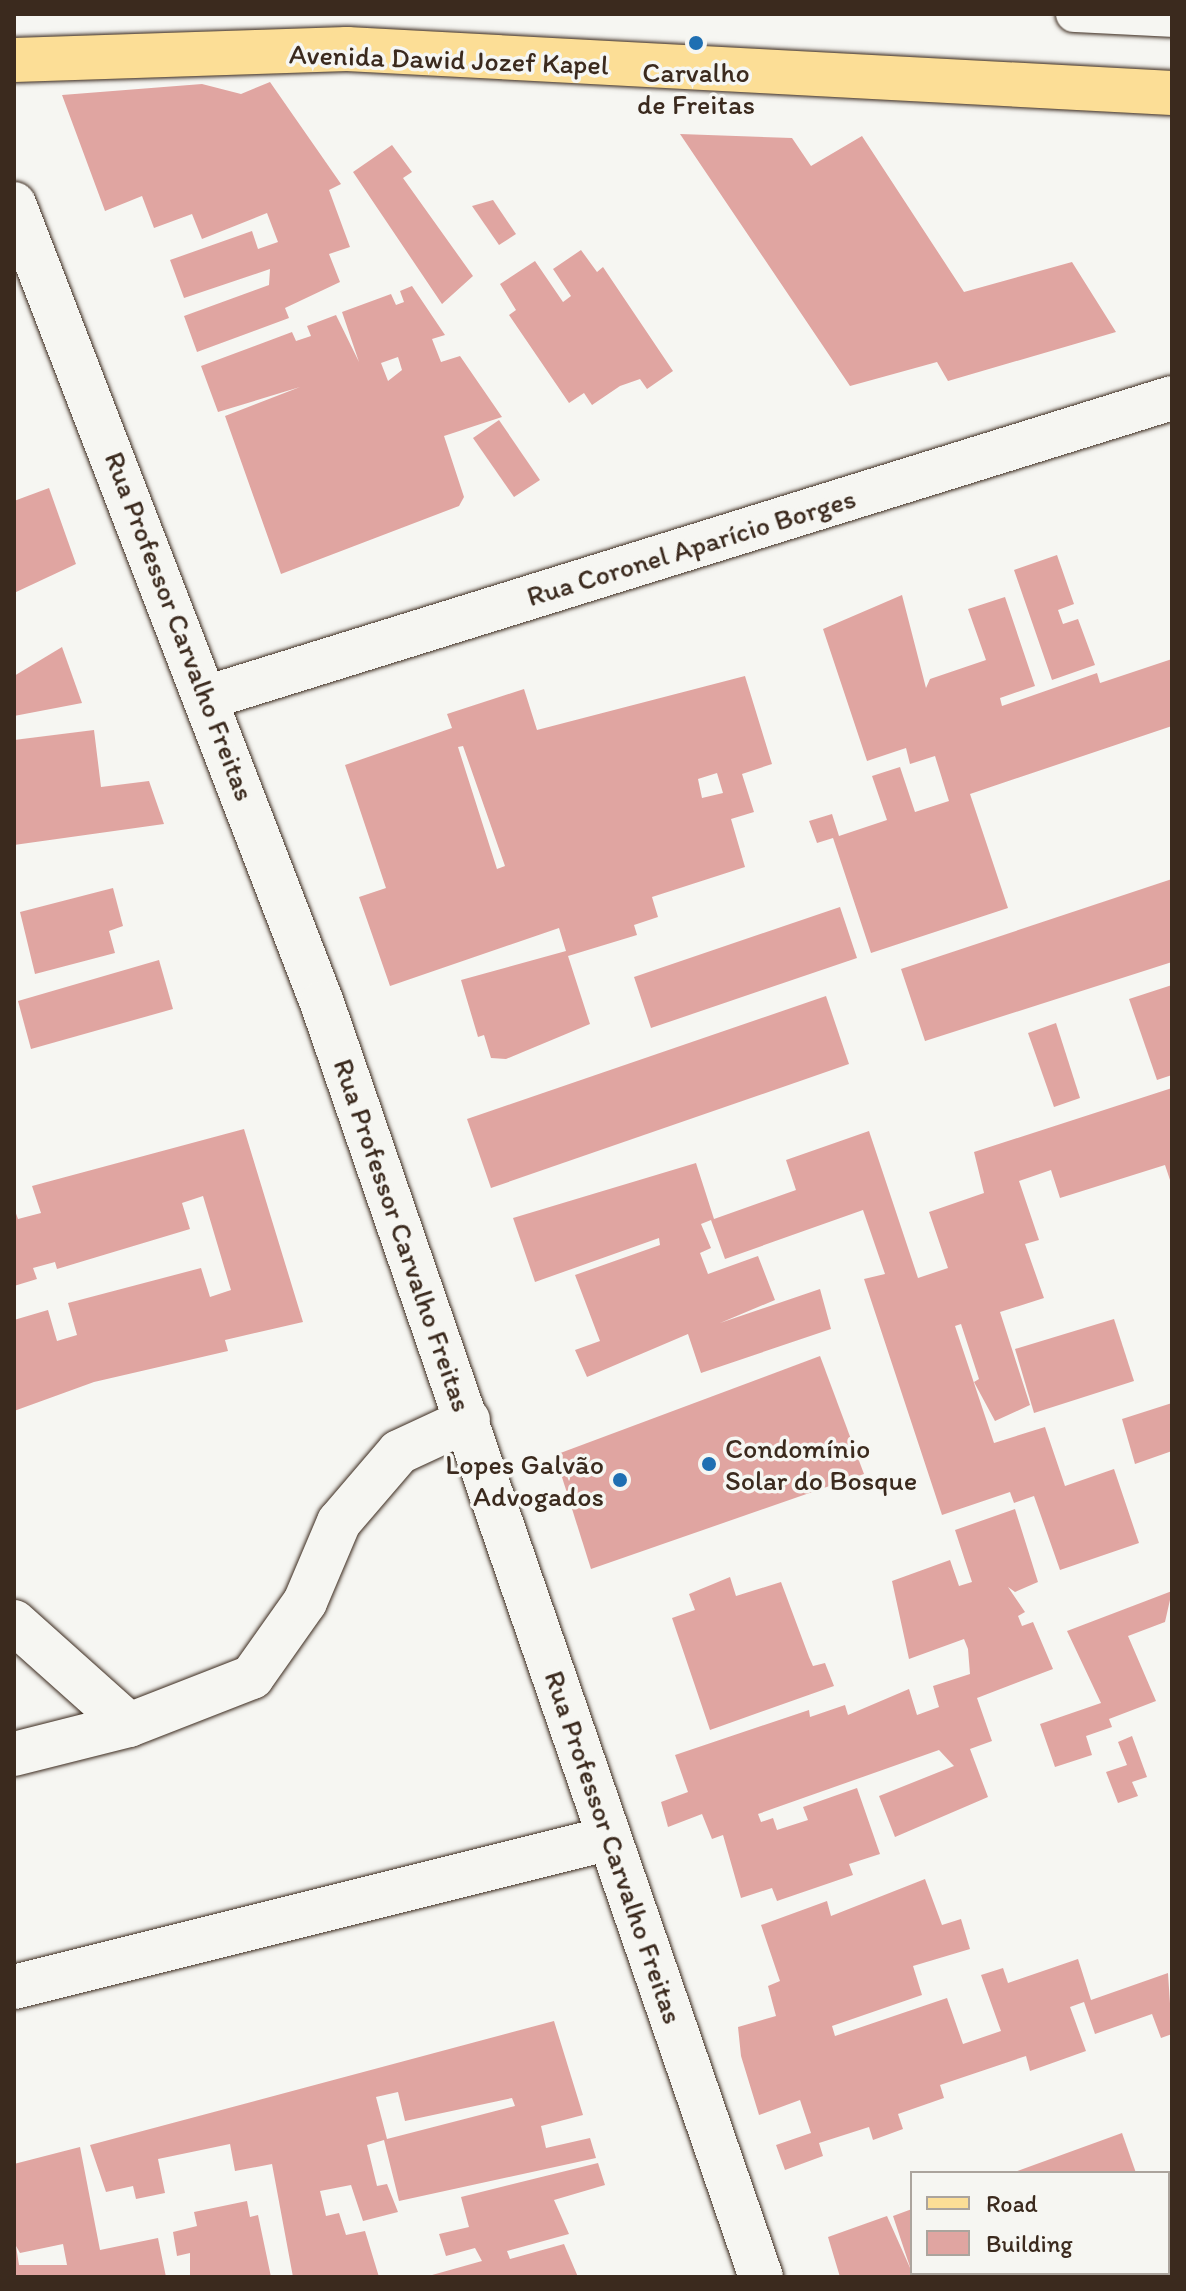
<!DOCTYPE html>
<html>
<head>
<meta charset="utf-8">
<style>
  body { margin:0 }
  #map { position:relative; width:1186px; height:2291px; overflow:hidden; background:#f6f6f2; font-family:Itim,sans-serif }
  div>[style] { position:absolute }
  .building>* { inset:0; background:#e0a5a1 }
  .roads { filter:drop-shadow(0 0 2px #3b2a1e) drop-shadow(0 0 2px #3b2a1e) }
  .service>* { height:36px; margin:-18px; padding:0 18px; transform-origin:18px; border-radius:18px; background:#f6f6f2 }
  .minor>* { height:44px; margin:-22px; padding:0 22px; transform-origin:22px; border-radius:22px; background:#f6f6f2 }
  .tertiary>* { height:44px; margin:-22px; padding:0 22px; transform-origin:22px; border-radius:22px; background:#f6f6f2 }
  .primary>* { height:44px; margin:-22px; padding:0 22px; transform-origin:22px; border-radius:22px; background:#fcde96 }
  .dots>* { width:22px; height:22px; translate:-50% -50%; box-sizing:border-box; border:4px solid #f6f6f2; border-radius:50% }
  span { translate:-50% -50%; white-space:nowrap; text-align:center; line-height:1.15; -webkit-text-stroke:7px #f6f6f2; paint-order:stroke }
  .street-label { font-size:28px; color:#3b2a1e }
  .poi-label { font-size:28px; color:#3b2a1e }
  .left { translate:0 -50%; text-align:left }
  .right { translate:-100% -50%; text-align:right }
  .frame { position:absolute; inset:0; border:16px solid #3b2a1e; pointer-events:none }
  .legend { position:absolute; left:910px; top:2171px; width:260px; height:104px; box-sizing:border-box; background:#f6f6f2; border:2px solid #aba49d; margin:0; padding:10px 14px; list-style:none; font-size:24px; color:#3b2a1e }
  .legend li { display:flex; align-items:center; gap:16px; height:40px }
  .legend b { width:40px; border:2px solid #aba49d }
</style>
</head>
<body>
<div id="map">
  <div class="building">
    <i style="clip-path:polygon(270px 82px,341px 184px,329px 190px,350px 247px,329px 254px,340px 282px,285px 308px,289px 318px,197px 352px,184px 316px,269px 285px,270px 269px,184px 298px,170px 260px,252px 231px,258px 249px,278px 242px,267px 213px,202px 239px,192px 214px,154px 228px,142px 196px,105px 211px,62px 95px,202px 84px,241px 94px)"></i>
    <i style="clip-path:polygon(680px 134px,792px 138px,811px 166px,862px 136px,964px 292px,1072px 262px,1116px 332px,948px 381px,937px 362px,850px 386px)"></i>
    <i style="clip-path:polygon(392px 145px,412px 172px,403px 178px,473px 276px,442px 304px,353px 172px)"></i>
    <i style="clip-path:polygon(493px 200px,516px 234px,499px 245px,472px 206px)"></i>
    <i style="clip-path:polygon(581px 250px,597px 272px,603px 267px,673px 371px,647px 389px,640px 379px,620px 386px,592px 405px,584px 393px,569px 403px,509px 315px,516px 310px,500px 284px,535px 261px,563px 302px,571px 296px,553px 269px)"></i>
    <i style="clip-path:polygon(evenodd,412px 286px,445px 335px,432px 339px,441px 362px,460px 356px,502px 417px,444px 436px,464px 497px,459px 506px,281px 574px,225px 416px,300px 387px,218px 412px,201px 366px,292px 332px,296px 341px,311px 336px,307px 326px,336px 315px,359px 362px,342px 312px,391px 294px,396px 305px,404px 302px,400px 291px,412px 286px,398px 357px,402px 370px,388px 381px,381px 363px,398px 357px)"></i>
    <i style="clip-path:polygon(499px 420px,540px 480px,514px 497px,473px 438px)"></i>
    <i style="clip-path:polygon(49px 488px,76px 564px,14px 593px,14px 501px)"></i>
    <i style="clip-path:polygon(1057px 555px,1074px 604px,1058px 610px,1063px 624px,1078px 619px,1095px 665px,1052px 680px,1014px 570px)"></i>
    <i style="clip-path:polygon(902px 595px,926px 688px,930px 679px,986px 660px,968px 609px,1005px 597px,1035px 686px,1000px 698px,1002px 706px,1097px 673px,1100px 683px,1172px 659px,1172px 726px,970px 794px,1008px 908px,871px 953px,833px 838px,817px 843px,809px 821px,832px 814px,839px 836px,887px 820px,872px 776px,900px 767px,915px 812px,949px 801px,935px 756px,910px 764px,906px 748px,867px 761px,823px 629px)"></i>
    <i style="clip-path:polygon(62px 647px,82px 703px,14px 716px,14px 676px)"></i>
    <i style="clip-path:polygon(evenodd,745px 676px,772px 764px,742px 774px,754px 812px,731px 819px,745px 867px,652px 897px,658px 917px,634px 925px,637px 935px,568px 956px,590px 1024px,506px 1059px,491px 1058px,484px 1035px,478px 1037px,461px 980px,566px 951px,559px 928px,390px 986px,359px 897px,386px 888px,345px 765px,452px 728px,447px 714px,524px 689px,537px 730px,745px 676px,463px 746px,505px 866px,497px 869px,458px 747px,463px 746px,745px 676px,717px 773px,723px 793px,702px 798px,698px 779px,717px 773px)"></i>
    <i style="clip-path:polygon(94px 730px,101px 787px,149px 781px,164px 824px,14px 845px,14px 740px)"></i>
    <i style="clip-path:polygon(1172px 879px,1172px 962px,925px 1041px,901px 969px)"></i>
    <i style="clip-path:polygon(113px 888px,123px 926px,109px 931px,115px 953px,35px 974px,20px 912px)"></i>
    <i style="clip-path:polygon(840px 907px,857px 958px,651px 1028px,634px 977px)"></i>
    <i style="clip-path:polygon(159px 960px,173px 1009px,31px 1049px,18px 1001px)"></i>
    <i style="clip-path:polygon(1172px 985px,1172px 1075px,1157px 1080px,1129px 999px)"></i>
    <i style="clip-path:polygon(826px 996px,849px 1064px,491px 1188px,467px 1119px)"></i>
    <i style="clip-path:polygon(1056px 1023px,1080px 1098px,1054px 1107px,1028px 1033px)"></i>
    <i style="clip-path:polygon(1172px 1088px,1172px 1186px,1165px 1165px,1060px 1198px,1051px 1170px,1019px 1181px,1039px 1240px,1025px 1244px,1044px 1298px,1000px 1312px,1030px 1405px,995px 1421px,974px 1382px,979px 1379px,961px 1324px,955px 1326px,994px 1443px,1045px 1427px,1065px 1486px,1114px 1469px,1139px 1543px,1060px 1570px,1034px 1496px,1014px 1503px,1010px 1492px,942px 1515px,864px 1279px,885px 1274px,863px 1210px,725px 1259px,711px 1220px,701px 1224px,711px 1248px,700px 1253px,708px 1274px,758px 1256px,775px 1300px,720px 1323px,820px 1289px,831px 1329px,701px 1373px,688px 1334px,587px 1377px,575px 1350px,600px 1341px,575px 1275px,660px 1245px,659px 1238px,535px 1282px,513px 1218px,696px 1163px,714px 1219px,796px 1190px,786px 1160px,869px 1131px,918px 1278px,948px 1268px,929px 1212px,984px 1193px,974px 1152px)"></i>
    <i style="clip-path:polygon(244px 1129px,303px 1322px,225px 1340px,228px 1351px,94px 1382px,14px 1411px,14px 1320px,48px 1310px,57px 1341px,77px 1335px,68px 1303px,201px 1268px,210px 1297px,231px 1290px,203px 1196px,182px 1203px,190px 1229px,57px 1269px,55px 1262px,33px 1268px,37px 1279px,14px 1286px,14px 1208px,18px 1219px,41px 1213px,32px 1186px)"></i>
    <i style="clip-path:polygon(1114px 1319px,1134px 1381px,1034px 1413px,1015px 1349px)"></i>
    <i style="clip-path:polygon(820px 1356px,864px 1474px,591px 1569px,555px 1455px)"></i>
    <i style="clip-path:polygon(1172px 1403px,1172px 1451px,1135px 1464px,1122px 1419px)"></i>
    <i style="clip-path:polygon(1015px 1509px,1038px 1582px,1015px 1592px,1008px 1587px,1025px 1612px,1018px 1616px,1022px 1626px,1033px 1622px,1053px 1669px,977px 1698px,992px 1741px,970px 1749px,988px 1797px,895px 1837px,879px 1796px,954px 1766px,939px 1750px,758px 1814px,761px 1822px,773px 1818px,777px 1830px,808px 1820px,803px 1807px,857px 1788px,880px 1854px,849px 1864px,853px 1875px,777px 1901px,772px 1888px,741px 1898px,723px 1835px,712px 1839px,702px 1814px,668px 1827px,661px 1802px,688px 1792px,675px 1755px,809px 1710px,810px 1717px,845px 1705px,848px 1715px,909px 1689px,917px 1715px,939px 1707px,933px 1686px,970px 1674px,968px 1649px,964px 1639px,909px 1659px,892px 1581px,950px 1560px,959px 1586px,972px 1582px,955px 1530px)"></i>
    <i style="clip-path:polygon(730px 1577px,736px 1596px,781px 1582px,809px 1657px,813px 1666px,825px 1663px,834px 1686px,710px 1730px,672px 1618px,695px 1610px,689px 1594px)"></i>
    <i style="clip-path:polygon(1172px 1591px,1165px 1622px,1128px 1636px,1156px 1701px,1109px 1719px,1112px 1727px,1086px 1736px,1092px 1755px,1055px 1767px,1040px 1724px,1101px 1703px,1067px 1631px)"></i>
    <i style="clip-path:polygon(1132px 1736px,1147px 1777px,1132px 1782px,1138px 1796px,1118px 1803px,1106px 1772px,1127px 1765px,1118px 1742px)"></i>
    <i style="clip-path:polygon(925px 1879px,942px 1925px,961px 1919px,970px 1949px,913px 1966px,922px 1995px,832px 2026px,835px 2036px,947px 1998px,963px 2044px,1001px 2031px,981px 1975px,1003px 1968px,1008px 1983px,1078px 1959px,1091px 2000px,1168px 1973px,1172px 2034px,1161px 2038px,1152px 2014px,1095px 2034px,1084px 2002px,1070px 2007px,1086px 2051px,1030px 2071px,1026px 2056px,940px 2085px,944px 2098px,898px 2114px,903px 2129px,873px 2140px,869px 2127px,819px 2143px,823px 2156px,785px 2170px,776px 2145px,811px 2133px,800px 2100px,759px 2115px,741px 2056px,738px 2027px,776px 2016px,768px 1986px,780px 1981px,761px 1925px,827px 1901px,831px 1916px)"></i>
    <i style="clip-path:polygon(evenodd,554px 2021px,583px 2115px,541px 2126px,546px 2148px,590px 2138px,596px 2158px,399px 2201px,384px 2140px,367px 2145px,377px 2186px,387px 2184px,398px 2212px,363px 2221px,351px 2185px,320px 2191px,326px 2216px,339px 2213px,346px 2235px,365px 2231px,379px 2277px,293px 2277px,272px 2164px,235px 2171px,230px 2144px,158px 2159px,165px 2193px,136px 2199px,133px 2186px,106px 2192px,90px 2145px,554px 2021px,398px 2092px,405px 2121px,512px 2098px,515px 2106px,387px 2139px,376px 2097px,398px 2092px)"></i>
    <i style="clip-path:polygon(1122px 2133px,1136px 2173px,1012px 2173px)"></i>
    <i style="clip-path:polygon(evenodd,80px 2147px,100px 2250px,158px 2238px,166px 2277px,14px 2277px,14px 2164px,80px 2147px,63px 2244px,67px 2265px,19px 2265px,16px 2246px,20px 2253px,63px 2244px)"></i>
    <i style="clip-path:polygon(598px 2163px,605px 2185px,554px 2200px,569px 2234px,507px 2251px,510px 2259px,564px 2244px,578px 2277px,425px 2277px,482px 2261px,475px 2248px,446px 2256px,439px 2234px,469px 2227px,461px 2197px)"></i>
    <i style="clip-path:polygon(247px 2201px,250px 2217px,258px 2215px,271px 2277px,190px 2277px,190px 2253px,177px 2256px,173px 2232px,197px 2226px,194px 2212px)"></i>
    <i style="clip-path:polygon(912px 2209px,912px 2273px,1007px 2274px,840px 2277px,828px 2237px,887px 2216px,911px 2270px,893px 2216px)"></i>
  </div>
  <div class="roads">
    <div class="service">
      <i style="left:1074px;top:14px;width:98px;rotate:2.9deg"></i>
    </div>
    <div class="minor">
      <i style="left:209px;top:697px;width:1008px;rotate:-17.25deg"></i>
      <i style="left:14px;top:1622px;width:154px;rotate:41.8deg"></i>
      <i style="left:14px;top:1754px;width:119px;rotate:-14.2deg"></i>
      <i style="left:129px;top:1725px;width:132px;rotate:-21.3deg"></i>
      <i style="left:252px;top:1677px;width:92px;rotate:-54.8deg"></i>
      <i style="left:305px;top:1602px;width:87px;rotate:-67deg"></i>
      <i style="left:339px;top:1522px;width:92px;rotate:-49.4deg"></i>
      <i style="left:399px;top:1452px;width:76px;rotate:-24.9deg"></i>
      <i style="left:14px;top:1987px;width:614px;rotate:-14.04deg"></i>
    </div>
    <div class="tertiary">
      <i style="left:14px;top:204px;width:856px;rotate:68.92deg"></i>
      <i style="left:322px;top:1003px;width:1348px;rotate:70.99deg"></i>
    </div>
    <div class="primary">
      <i style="left:14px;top:60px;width:333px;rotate:-1.9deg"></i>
      <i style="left:347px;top:49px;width:826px;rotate:3.05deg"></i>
    </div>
  </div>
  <div class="dots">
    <i style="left:696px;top:43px;background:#1f6fb2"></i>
    <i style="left:709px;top:1464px;background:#1f6fb2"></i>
    <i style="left:620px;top:1480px;background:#1f6fb2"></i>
  </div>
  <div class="street-label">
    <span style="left:449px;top:59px;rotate:2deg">Avenida Dawid Jozef Kapel</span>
    <span style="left:691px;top:547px;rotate:-17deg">Rua Coronel Aparício Borges</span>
    <span style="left:180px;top:626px;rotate:69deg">Rua Professor Carvalho Freitas</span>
    <span style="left:403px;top:1235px;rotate:71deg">Rua Professor Carvalho Freitas</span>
    <span style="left:614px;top:1847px;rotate:71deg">Rua Professor Carvalho Freitas</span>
  </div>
  <div class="poi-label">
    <span style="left:696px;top:88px">Carvalho<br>de Freitas</span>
    <span class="left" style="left:725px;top:1464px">Condomínio<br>Solar do Bosque</span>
    <span class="right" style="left:604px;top:1480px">Lopes Galvão<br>Advogados</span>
  </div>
  <div class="frame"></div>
  <ul class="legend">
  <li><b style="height:10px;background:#fcde96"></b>Road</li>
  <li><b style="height:22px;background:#e0a5a1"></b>Building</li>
  </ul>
</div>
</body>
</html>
